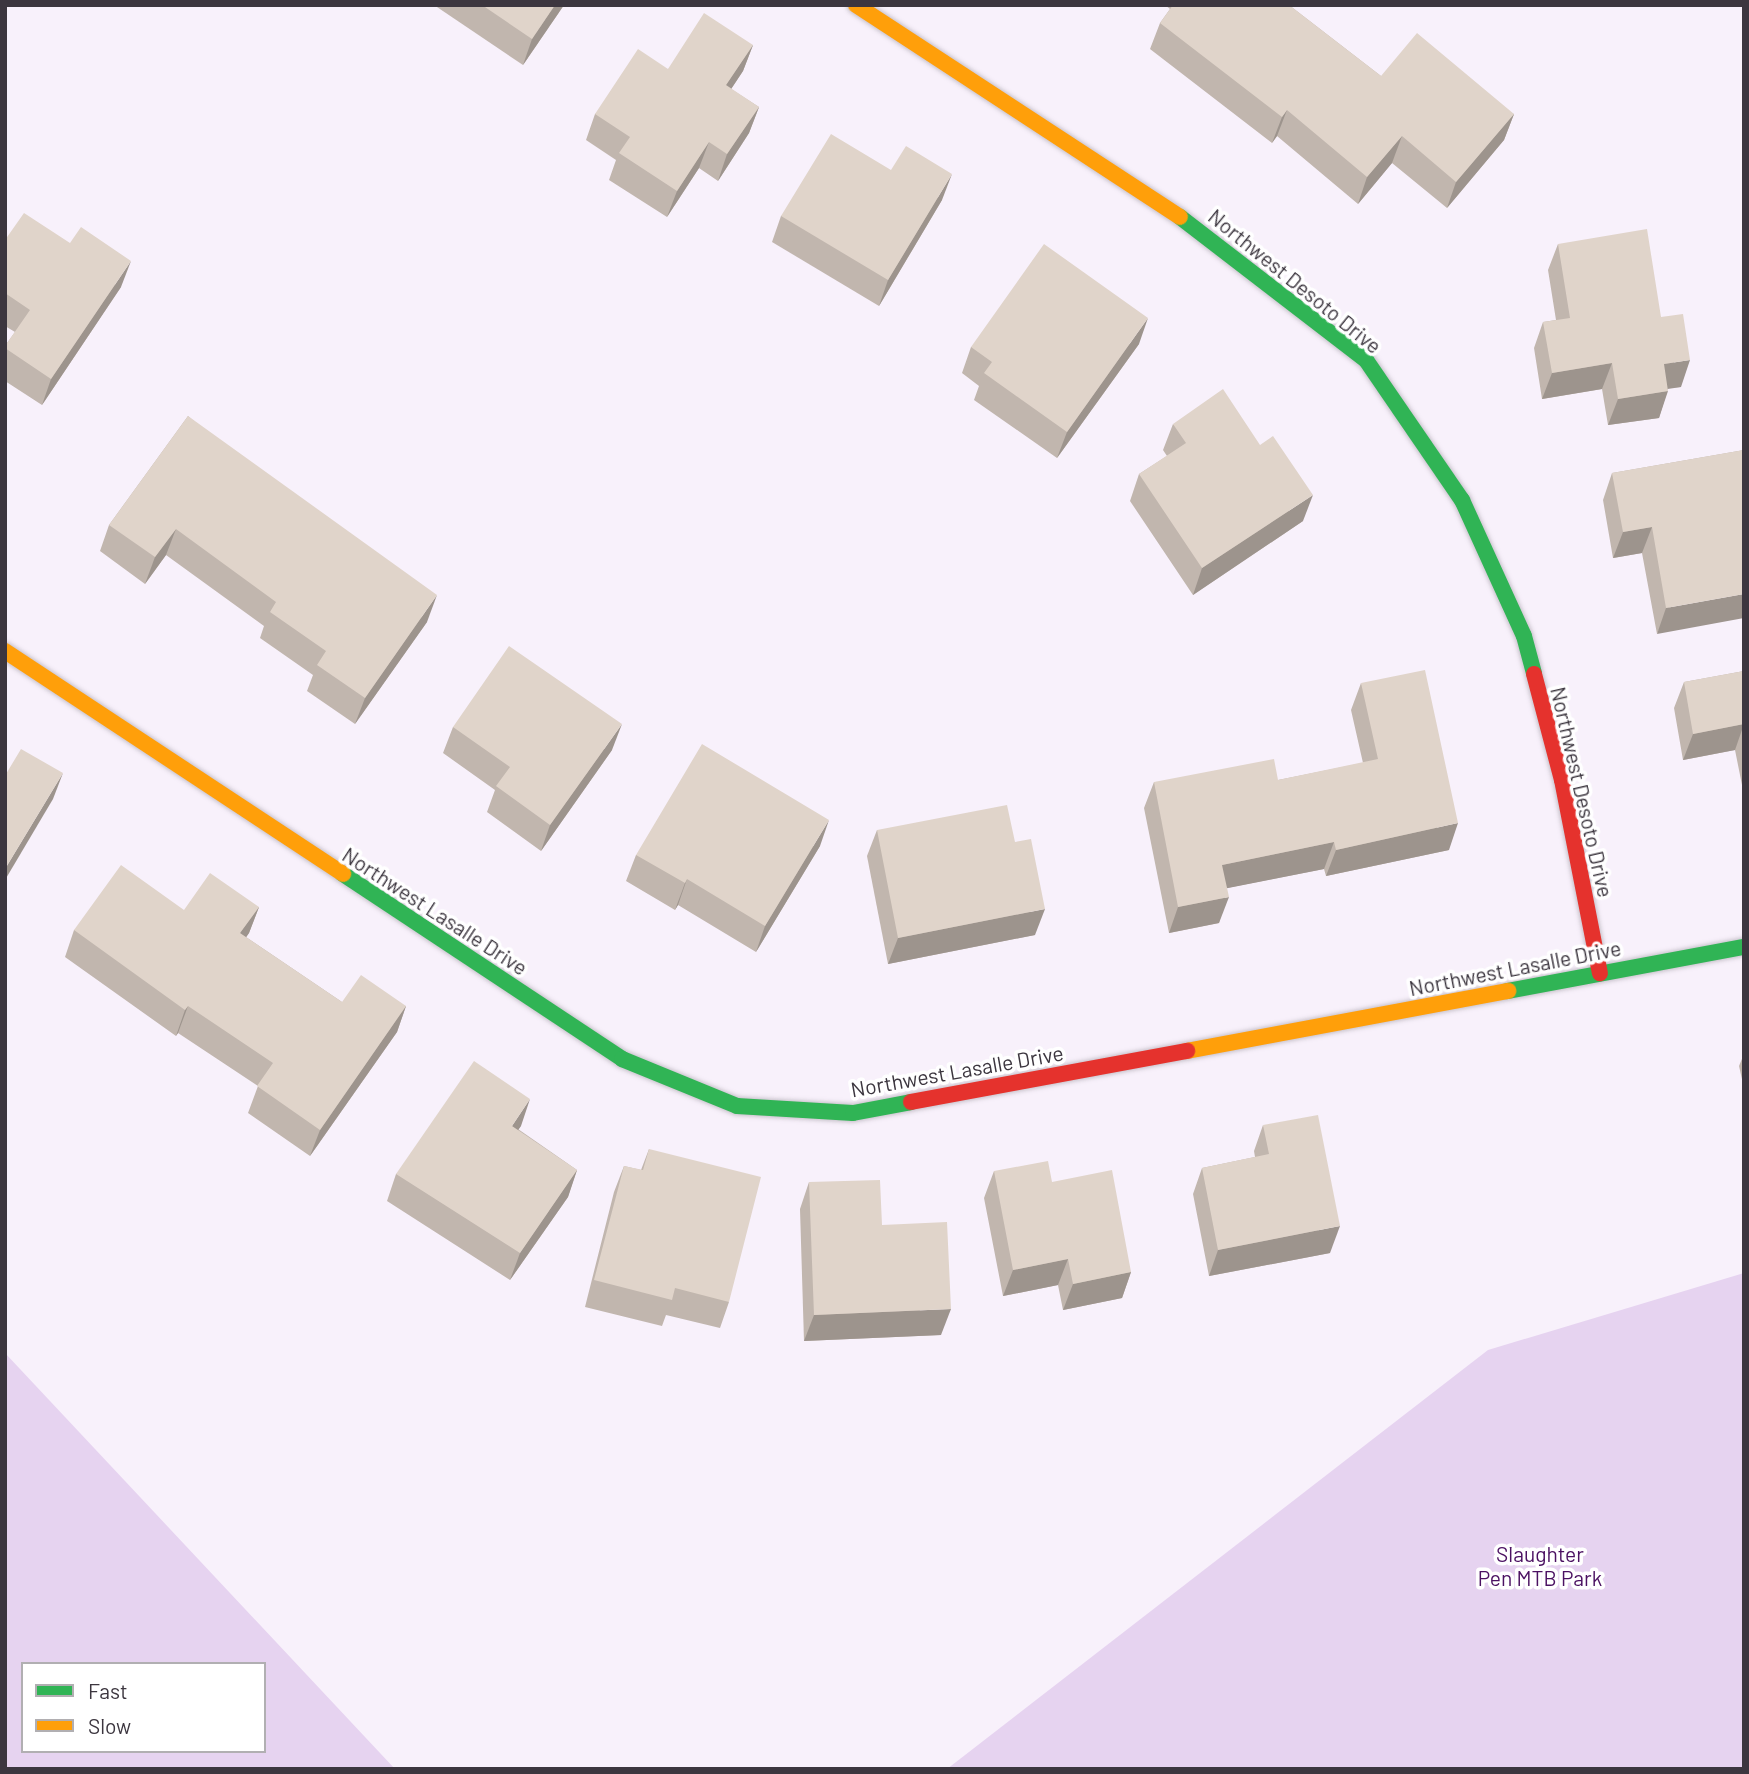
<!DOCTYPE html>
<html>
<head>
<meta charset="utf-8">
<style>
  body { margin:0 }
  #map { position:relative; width:1749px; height:1774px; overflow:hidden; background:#f8f1fb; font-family:Barlow,sans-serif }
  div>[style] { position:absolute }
  .green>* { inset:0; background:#e6d3f0 }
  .roads { filter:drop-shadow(0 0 2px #c9c3cc) drop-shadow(0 0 2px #c9c3cc) }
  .fast>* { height:16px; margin:-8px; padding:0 8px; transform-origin:8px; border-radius:8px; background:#30b455 }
  .slow>* { height:16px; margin:-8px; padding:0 8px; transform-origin:8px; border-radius:8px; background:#ff9f0a }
  .jam>* { height:16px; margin:-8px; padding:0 8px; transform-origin:8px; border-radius:8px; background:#e5322d }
  .wall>* { inset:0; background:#c1b6ae }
  .shaded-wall>* { inset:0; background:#9d948d }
  .building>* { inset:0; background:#e0d4ca }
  span { translate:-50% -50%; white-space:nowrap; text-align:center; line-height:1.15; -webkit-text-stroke:7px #fff; paint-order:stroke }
  .street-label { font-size:21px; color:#3c363f }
  .park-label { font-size:21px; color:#4b1162 }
  .frame { position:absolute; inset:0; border:7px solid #3c363f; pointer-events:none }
  .legend { position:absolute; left:21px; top:1662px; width:245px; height:91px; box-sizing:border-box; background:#fff; border:2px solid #b1afb2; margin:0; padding:9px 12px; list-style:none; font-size:21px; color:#3c363f }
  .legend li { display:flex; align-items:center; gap:14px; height:35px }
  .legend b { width:35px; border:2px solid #b1afb2 }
</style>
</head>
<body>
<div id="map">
  <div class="green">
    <i style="clip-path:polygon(1744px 1273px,1744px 1769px,947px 1769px,1488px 1350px)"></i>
    <i style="clip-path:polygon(evenodd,5px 1353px,395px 1769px,5px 1769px,5px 1353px,23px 1664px,264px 1664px,264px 1751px,23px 1751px,23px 1664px)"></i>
  </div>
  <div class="roads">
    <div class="fast">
      <i style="left:1180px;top:217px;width:235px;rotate:37.6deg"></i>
      <i style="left:1366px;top:360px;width:170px;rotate:55.6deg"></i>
      <i style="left:1462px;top:500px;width:149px;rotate:65.5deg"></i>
      <i style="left:1524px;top:636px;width:39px;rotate:75deg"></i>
      <i style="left:343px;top:874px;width:335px;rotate:33.5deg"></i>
      <i style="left:622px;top:1059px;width:124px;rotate:22.2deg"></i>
      <i style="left:737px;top:1106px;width:116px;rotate:3.5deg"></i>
      <i style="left:853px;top:1113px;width:59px;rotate:-10.7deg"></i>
      <i style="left:1508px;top:991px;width:240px;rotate:-10.6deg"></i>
    </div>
    <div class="slow">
      <i style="left:856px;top:5px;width:387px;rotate:33.2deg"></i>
      <i style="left:5px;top:651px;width:405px;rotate:33.4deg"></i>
      <i style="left:1187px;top:1051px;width:327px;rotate:-10.6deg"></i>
    </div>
    <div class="jam">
      <i style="left:1534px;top:674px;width:110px;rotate:75.2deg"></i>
      <i style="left:1562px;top:780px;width:197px;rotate:78.9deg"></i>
      <i style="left:911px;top:1102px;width:281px;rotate:-10.5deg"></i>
    </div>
  </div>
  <div class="wall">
    <i style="clip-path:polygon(434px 5px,564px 5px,523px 65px)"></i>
    <i style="clip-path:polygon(1165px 5px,1289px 5px,1381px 76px,1514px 114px,1504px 140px,1447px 208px,1392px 163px,1358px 204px,1277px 136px,1272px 143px,1150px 49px,1160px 23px,1170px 9px)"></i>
    <i style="clip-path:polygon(753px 45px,743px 71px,731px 89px,759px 107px,749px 133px,718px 181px,699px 168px,667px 217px,609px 180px,616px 160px,586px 140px,595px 114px,668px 69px)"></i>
    <i style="clip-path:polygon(891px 170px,942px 200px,879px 306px,772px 242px,781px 216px)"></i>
    <i style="clip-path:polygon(5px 240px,121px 287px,42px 405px,5px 381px,5px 346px,15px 332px,5px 326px)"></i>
    <i style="clip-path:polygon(1558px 244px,1661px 317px,1681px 387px,1668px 388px,1659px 418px,1608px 425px,1602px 389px,1542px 399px,1534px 348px,1543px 322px,1556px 320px,1548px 270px)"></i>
    <i style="clip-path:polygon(1139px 344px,1057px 458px,974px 400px,979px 386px,962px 373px,971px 347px)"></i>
    <i style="clip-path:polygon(188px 416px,427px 622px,355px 724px,307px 691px,313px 675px,260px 638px,264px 626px,166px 555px,145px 584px,100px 551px,109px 525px)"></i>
    <i style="clip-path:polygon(1173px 424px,1303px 521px,1193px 595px,1130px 501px,1139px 474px,1167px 456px,1163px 450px)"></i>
    <i style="clip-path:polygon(1744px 450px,1657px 634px,1642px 553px,1613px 558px,1603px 500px,1612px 473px)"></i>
    <i style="clip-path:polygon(1744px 671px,1744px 795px,1735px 750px,1683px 760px,1674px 708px,1684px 682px)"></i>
    <i style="clip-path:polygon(1361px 683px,1449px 850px,1326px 876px,1324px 869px,1227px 888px,1219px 923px,1169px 933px,1144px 808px,1154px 782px,1278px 780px,1363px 763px,1351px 710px)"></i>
    <i style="clip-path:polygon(453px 727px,612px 750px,541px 851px,487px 812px,495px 790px,443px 753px)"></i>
    <i style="clip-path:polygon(877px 830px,1015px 842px,1035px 935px,888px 964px,867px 856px)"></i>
    <i style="clip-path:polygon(820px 846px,756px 952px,678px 905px,675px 910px,626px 881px,636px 855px)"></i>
    <i style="clip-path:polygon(259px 907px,249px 933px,246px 937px,342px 1002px,406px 1006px,397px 1032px,310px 1156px,248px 1113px,258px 1086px,178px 1033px,176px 1036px,65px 957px,74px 930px,184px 910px)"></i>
    <i style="clip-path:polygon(1744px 1054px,1744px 1088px,1739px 1066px)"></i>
    <i style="clip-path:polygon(1263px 1125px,1330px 1253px,1209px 1276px,1193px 1194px,1202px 1168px,1255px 1157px,1254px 1151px)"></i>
    <i style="clip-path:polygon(521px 1126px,518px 1129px,577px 1170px,568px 1197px,510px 1280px,387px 1201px,396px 1174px)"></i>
    <i style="clip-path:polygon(649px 1149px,729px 1302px,720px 1328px,666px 1315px,662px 1326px,585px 1307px,614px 1192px,624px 1166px,641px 1170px)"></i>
    <i style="clip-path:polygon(994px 1171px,1052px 1182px,1131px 1272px,1122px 1298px,1063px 1310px,1058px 1285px,1003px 1296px,984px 1198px)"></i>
    <i style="clip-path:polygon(809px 1182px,941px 1335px,804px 1341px,800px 1209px)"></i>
  </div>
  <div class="shaded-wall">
    <i style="clip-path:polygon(555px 5px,564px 5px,523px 65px,532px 39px)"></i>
    <i style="clip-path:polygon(753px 45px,743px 71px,716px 112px,726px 85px)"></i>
    <i style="clip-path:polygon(759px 107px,749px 133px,718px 181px,727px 154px)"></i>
    <i style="clip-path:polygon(1287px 110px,1277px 136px,1272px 143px,1282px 117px)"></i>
    <i style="clip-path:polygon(1514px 114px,1504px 140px,1447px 208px,1456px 182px)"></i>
    <i style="clip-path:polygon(1402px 136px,1392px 163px,1358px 204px,1367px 177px)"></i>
    <i style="clip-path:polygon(709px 142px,699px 168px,667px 217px,677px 191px)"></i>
    <i style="clip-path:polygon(952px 174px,942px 200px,879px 306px,888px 280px)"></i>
    <i style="clip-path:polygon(131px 261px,121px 287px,42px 405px,51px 379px)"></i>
    <i style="clip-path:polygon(1148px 318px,1139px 344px,1057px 458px,1067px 432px)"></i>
    <i style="clip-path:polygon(1690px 360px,1681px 387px,1654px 391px,1664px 364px)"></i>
    <i style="clip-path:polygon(1612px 363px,1602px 389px,1542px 399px,1552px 373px)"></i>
    <i style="clip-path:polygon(1668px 391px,1659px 418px,1608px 425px,1618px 399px)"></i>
    <i style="clip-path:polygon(1313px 495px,1303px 521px,1193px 595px,1202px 568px)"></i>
    <i style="clip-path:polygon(1652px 527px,1642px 553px,1613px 558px,1623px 532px)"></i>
    <i style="clip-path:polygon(176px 529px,166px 555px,145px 584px,155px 557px)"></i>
    <i style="clip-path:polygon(1744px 594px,1744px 618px,1657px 634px,1666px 608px)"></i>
    <i style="clip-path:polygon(437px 595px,427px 622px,355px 724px,365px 698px)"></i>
    <i style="clip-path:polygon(622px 724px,612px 750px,541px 851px,550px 825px)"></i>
    <i style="clip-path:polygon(1744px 724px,1735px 750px,1683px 760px,1693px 734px)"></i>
    <i style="clip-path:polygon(63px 773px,53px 799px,5px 880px,5px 869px)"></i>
    <i style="clip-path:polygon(829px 820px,820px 846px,756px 952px,765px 926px)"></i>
    <i style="clip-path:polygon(1458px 823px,1449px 850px,1326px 876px,1336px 850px)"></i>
    <i style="clip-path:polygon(1334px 842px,1324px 869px,1213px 891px,1222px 865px)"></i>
    <i style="clip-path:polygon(687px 879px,678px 905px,675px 910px,685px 883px)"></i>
    <i style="clip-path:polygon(1229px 897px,1219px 923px,1169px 933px,1178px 907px)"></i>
    <i style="clip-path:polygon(259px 907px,249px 933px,231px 959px,240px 933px)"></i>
    <i style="clip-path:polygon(1045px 909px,1035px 935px,888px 964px,898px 938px)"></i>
    <i style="clip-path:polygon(188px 1006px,178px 1033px,176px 1036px,185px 1010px)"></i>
    <i style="clip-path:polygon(406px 1006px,397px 1032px,310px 1156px,320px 1130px)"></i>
    <i style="clip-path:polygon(530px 1099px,521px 1126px,503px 1152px,512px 1126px)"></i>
    <i style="clip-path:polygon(577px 1170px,568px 1197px,510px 1280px,520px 1253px)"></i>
    <i style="clip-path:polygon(1340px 1226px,1330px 1253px,1209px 1276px,1218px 1250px)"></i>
    <i style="clip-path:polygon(1068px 1259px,1058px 1285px,1003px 1296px,1013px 1270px)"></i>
    <i style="clip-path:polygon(1131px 1272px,1122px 1298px,1063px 1310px,1073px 1284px)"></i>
    <i style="clip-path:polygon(951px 1309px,941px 1335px,804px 1341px,814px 1315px)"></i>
  </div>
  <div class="building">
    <i style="clip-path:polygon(482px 5px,555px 5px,532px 39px)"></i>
    <i style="clip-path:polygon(1173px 5px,1289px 5px,1381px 76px,1417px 33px,1514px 114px,1456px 182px,1402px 136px,1367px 177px,1287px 110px,1282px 117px,1160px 23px)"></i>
    <i style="clip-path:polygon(704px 13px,753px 45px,726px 85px,759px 107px,727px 154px,709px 142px,677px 191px,619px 153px,630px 137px,595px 114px,638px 49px,668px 69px)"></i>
    <i style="clip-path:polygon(831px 134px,891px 170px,906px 146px,952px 174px,888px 280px,781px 216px)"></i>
    <i style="clip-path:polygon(24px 213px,70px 243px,81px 227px,131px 261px,51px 379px,5px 348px,5px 346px,30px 310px,5px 293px,5px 240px)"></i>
    <i style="clip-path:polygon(1647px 229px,1661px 317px,1683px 314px,1690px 360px,1664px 364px,1668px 391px,1618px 399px,1612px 363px,1552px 373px,1543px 322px,1570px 318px,1558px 244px)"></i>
    <i style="clip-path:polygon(1044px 244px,1148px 318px,1067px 432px,984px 373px,992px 362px,971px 347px)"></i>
    <i style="clip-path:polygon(1223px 389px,1260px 445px,1273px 436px,1313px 495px,1202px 568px,1139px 474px,1186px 443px,1173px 424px)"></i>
    <i style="clip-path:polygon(188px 416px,437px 595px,365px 698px,317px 665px,326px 651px,270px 612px,276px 602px,176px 529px,155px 557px,109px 525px)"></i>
    <i style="clip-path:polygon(1744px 450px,1744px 594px,1666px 608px,1652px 527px,1623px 532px,1612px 473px)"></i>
    <i style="clip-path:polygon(509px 646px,622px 724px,550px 825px,496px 786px,510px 767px,453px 727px)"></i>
    <i style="clip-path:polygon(1425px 670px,1458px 823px,1336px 850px,1334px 842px,1222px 865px,1229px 897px,1178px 907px,1154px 782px,1274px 759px,1278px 780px,1378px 759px,1361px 683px)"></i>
    <i style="clip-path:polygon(1744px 671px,1744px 724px,1693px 734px,1684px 682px)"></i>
    <i style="clip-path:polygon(702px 744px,829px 820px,765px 926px,687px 879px,685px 883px,636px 855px)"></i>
    <i style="clip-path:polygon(21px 749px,63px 773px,5px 869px,5px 773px,6px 774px)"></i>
    <i style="clip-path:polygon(1007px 805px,1015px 842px,1031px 839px,1045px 909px,898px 938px,877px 830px)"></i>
    <i style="clip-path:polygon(121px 865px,184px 910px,210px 873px,259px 907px,240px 933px,342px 1002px,361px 975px,406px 1006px,320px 1130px,257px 1086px,273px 1063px,188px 1006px,185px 1010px,74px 930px)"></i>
    <i style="clip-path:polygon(474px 1061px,530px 1099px,512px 1126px,577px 1170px,520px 1253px,396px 1174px)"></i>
    <i style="clip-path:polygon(1318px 1115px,1340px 1226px,1218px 1250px,1202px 1168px,1269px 1154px,1263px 1125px)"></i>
    <i style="clip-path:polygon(649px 1149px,761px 1177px,729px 1302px,675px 1288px,672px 1300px,594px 1280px,624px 1166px,643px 1170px)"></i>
    <i style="clip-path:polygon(1048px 1161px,1052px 1182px,1112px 1170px,1131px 1272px,1073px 1284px,1068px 1259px,1013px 1270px,994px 1171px)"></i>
    <i style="clip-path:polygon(880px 1180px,882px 1225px,947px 1222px,951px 1309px,814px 1315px,809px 1182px)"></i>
  </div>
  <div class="street-label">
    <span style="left:1295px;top:281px;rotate:39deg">Northwest Desoto Drive</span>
    <span style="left:1582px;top:792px;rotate:77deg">Northwest Desoto Drive</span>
    <span style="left:435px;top:911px;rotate:33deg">Northwest Lasalle Drive</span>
    <span style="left:1515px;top:968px;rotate:-11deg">Northwest Lasalle Drive</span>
    <span style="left:957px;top:1071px;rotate:-10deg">Northwest Lasalle Drive</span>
  </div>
  <div class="park-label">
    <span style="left:1540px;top:1566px">Slaughter<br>Pen MTB Park</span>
  </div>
  <div class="frame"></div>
  <ul class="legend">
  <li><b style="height:9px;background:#30b455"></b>Fast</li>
  <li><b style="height:9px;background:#ff9f0a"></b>Slow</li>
  </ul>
</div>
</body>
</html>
